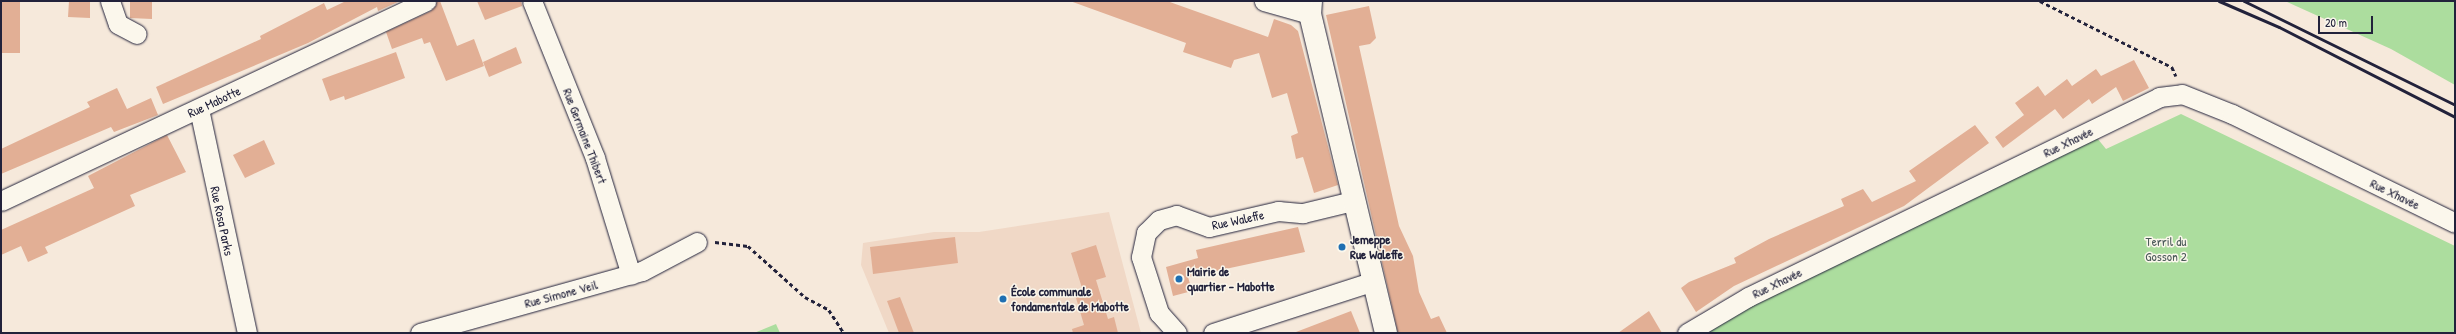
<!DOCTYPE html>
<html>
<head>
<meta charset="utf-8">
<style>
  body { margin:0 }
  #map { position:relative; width:2456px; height:334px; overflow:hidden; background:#f6e9db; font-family:"Patrick Hand",sans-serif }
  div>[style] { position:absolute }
  .built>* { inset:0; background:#f0d8c6 }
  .green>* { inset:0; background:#acdd9e }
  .building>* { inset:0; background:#e2af95 }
  .path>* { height:2.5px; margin-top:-1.25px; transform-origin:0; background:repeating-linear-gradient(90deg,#22223b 0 4px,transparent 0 7px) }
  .roads { filter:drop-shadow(0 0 1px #22223b) drop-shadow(0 0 1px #22223b) }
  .minor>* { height:19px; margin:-9.5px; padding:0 9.5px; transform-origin:9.5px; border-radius:9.5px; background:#fbf7ec }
  .tertiary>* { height:22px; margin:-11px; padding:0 11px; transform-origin:11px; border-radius:11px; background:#fbf7ec }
  .rail>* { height:3px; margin:-1.5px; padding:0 1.5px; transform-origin:1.5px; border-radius:1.5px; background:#22223b }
  .dots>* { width:11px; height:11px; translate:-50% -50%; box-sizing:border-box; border:2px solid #fbf7ec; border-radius:50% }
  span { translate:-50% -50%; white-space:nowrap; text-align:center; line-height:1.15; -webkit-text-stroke:3px #fbf7ec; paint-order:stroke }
  .street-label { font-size:13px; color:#22223b }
  .poi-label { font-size:13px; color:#22223b; font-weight:700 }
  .left { translate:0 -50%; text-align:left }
  .park-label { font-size:13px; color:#4b5a59 }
  .frame { position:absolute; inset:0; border:2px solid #22223b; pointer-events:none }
  .scale { position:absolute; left:2318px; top:16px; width:55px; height:18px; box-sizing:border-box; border:2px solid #22223b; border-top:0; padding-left:5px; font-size:12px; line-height:14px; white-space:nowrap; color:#22223b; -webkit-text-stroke:3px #fbf7ec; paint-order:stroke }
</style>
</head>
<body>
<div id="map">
  <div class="built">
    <i style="clip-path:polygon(1109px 212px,1141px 333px,889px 333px,861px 265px,863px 243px,934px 232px,979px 232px)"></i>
  </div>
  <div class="green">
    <i style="clip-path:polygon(2285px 1px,2455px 1px,2455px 85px,2391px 49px)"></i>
    <i style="clip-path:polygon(2181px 114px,2455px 246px,2455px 333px,1689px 333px,1748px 297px,2097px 138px,2106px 149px)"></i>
    <i style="clip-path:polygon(776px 324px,780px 333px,754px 333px)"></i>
  </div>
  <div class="building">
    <i style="clip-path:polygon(1px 1px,20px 1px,20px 53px,1px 53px)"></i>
    <i style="clip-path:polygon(69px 1px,90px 1px,90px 18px,68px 17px)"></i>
    <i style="clip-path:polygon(130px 1px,152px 1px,152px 19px,130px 18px)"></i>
    <i style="clip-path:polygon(346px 1px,400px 1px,378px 11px,377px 7px,308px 43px,163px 104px,156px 87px,261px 39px,260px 36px,324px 3px,327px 10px)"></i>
    <i style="clip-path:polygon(437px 1px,440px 1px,457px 46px,474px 39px,484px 66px,446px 81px,430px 42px,424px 44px,422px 38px,392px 49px,386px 32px,431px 11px)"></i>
    <i style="clip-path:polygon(477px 1px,521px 1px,522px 6px,485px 20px)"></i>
    <i style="clip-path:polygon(1070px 1px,1167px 1px,1268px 37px,1274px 19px,1291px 25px,1298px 31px,1338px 185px,1314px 193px,1303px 157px,1296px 159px,1291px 136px,1298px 133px,1287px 93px,1272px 98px,1259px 53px,1234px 60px,1231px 68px,1183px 52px,1186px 43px)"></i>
    <i style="clip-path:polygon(1369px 6px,1376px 38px,1370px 44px,1359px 46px,1399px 226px,1413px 256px,1419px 292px,1431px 319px,1439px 316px,1447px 333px,1398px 333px,1326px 15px)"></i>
    <i style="clip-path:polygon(516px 47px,522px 63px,489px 77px,483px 62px)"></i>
    <i style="clip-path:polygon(396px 52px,405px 78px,345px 100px,344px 96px,330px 101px,322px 79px)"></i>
    <i style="clip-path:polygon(2134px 60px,2149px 88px,2123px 101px,2116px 87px,2092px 104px,2089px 99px,2063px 119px,2055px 109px,2003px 148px,1995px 137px,2024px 115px,2015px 103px,2038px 86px,2045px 96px,2067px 79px,2072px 86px,2096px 69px,2101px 76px)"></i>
    <i style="clip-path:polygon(117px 88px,127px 109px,151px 98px,158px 115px,114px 132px,111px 127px,1px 174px,1px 149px,90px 107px,87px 102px)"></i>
    <i style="clip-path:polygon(1975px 125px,1989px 143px,1904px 206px,1734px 286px,1696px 312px,1681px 288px,1689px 282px,1736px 263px,1734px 258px,1769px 239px,1844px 206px,1841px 199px,1863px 189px,1872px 202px,1916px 181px,1909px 171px)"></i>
    <i style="clip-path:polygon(167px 135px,186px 172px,130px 195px,135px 206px,45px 247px,48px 253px,28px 262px,21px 246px,1px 255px,1px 230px,94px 188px,88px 176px)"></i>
    <i style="clip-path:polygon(264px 140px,275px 164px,245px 178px,233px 155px)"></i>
    <i style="clip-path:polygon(1298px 227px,1305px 252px,1188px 277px,1192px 291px,1173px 296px,1166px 267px,1198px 258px,1196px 250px)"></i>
    <i style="clip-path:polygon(955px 237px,958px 263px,873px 274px,870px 247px)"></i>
    <i style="clip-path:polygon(1096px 245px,1106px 277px,1096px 280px,1108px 319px,1114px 317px,1118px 333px,1073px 333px,1072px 329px,1084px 325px,1074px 291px,1082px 288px,1071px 253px)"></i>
    <i style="clip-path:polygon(900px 297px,914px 333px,899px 333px,887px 301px)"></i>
    <i style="clip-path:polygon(1351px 311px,1360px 333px,1296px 333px,1296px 332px)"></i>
    <i style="clip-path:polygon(1649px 311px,1662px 333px,1618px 333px)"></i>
  </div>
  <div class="path">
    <i style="left:2040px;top:1px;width:148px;rotate:26.6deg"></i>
    <i style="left:2172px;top:67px;width:10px;rotate:66deg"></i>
    <i style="left:715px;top:242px;width:33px;rotate:7deg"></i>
    <i style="left:748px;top:246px;width:76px;rotate:41.8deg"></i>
    <i style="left:805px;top:297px;width:27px;rotate:28deg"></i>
    <i style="left:829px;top:310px;width:27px;rotate:57deg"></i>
  </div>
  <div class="roads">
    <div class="minor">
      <i style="left:110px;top:1px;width:24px;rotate:71deg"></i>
      <i style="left:118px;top:24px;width:21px;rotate:28deg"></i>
      <i style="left:532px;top:1px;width:169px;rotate:68.1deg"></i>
      <i style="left:595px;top:158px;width:122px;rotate:72.9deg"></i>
      <i style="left:1264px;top:1px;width:48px;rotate:15.8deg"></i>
      <i style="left:199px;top:109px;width:229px;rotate:77.9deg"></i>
      <i style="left:1px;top:201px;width:470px;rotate:-25.2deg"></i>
      <i style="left:420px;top:333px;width:230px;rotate:-15.6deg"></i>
      <i style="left:642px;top:271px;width:62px;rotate:-27.8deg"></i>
      <i style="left:1177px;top:333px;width:27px;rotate:-132deg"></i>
      <i style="left:1159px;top:313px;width:59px;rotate:-107.8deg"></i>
      <i style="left:1141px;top:257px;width:25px;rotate:-78deg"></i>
      <i style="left:1146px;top:233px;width:18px;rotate:-45deg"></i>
      <i style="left:1159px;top:220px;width:18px;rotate:-16deg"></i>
      <i style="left:1176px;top:215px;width:35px;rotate:20deg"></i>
      <i style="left:1209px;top:227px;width:71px;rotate:-13.1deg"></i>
      <i style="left:1278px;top:211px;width:25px;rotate:5deg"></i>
      <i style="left:1303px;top:213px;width:51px;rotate:-13.5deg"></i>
      <i style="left:1213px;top:333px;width:166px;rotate:-17.9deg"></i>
      <i style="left:1687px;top:333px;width:71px;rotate:-30.5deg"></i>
      <i style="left:1748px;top:297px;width:457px;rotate:-25.9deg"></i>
      <i style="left:2159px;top:97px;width:23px;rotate:-7deg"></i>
      <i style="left:2182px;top:94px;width:54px;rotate:21.8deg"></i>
      <i style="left:2232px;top:114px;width:248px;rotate:26deg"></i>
    </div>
    <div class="tertiary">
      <i style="left:1311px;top:1px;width:13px;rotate:94deg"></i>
      <i style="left:1310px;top:14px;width:328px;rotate:76.6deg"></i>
    </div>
  </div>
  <div class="rail">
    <i style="left:2219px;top:1px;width:65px;rotate:23.4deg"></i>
    <i style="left:2279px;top:27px;width:198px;rotate:27.1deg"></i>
    <i style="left:2244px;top:1px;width:235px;rotate:26.2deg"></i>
  </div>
  <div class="dots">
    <i style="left:1342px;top:247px;background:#1f6fb2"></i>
    <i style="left:1179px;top:279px;background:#1f6fb2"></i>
    <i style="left:1003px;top:299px;background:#1f6fb2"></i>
  </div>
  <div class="street-label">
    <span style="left:214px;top:102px;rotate:-25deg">Rue Mabotte</span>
    <span style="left:585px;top:136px;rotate:69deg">Rue Germaine Thibert</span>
    <span style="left:2068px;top:142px;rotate:-26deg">Rue Xhavée</span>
    <span style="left:2395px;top:194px;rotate:26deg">Rue Xhavée</span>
    <span style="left:1238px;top:220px;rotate:-12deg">Rue Waleffe</span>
    <span style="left:222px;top:221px;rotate:78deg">Rue Rosa Parks</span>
    <span style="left:1777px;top:283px;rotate:-26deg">Rue Xhavée</span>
    <span style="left:561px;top:294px;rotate:-15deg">Rue Simone Veil</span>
  </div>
  <div class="poi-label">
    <span class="left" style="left:1350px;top:247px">Jemeppe<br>Rue Waleffe</span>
    <span class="left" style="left:1187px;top:279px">Mairie de<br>quartier - Mabotte</span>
    <span class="left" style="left:1011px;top:299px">École communale<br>fondamentale de Mabotte</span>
  </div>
  <div class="park-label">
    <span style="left:2166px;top:249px">Terril du<br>Gosson 2</span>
  </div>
  <div class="frame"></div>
  <div class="scale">20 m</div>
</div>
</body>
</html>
